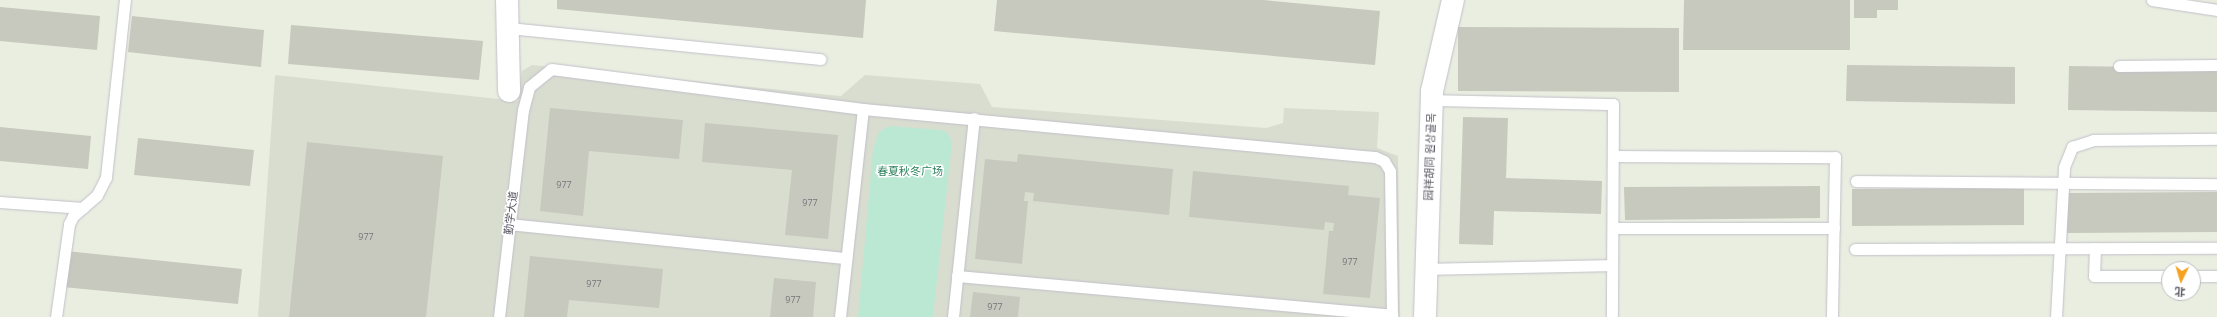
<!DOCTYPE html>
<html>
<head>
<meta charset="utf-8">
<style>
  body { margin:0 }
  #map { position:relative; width:2217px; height:317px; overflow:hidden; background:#eaeee1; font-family:"Open Sans","Noto Sans SC","Noto Sans KR",sans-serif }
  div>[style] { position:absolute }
  .education>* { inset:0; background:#d9ddd0 }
  .green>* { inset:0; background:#bbe8d3 }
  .building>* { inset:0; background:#c7c8be }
  .roads { filter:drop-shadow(0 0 1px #c1c0c9) drop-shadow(0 0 1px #c1c0c9) }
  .lane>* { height:11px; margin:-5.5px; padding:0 5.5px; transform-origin:5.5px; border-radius:5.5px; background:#fff }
  .street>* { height:22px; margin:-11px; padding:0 11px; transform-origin:11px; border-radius:11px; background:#fff }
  span { translate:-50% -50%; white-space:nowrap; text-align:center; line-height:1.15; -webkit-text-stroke:3px #fff; paint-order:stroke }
  .number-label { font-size:9px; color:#75757a }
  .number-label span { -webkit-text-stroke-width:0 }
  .street-label { font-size:11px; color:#5a5963 }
  .park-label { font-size:11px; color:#2d805d }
  .north { position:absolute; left:2161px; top:261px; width:40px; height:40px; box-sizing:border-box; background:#fff; border:1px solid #bdbdc1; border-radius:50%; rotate:185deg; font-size:11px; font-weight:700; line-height:16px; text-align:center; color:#5a5963 }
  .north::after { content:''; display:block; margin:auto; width:14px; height:18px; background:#f6a11f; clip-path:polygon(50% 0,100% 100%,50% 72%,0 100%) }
</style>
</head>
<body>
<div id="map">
  <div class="education">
    <i style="clip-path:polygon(532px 65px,841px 96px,865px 75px,980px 84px,992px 107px,1266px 128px,1283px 123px,1284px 108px,1379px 112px,1377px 148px,1398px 156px,1400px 317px,258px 317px,275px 75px,517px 101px,522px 71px)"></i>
  </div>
  <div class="green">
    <i style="clip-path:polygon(889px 126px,940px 130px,947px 132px,952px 142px,933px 317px,858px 317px,873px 150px,879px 132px)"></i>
  </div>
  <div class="building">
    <i style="clip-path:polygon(557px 0,866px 0,863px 38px,557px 9px)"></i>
    <i style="clip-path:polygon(997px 0,1263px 0,1380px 11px,1375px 65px,994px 31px)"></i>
    <i style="clip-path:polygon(1684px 0,1850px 0,1850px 50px,1683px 50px)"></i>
    <i style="clip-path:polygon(1854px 0,1898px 0,1898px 10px,1877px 10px,1877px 18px,1854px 18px)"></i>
    <i style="clip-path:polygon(0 7px,100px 16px,97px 50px,0 41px)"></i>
    <i style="clip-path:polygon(132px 16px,264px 30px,261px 67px,128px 52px)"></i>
    <i style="clip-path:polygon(291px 25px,483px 41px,479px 80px,288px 64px)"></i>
    <i style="clip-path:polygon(1458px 27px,1679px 28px,1679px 92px,1458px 91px)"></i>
    <i style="clip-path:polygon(1847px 65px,2015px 67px,2015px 104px,1846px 101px)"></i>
    <i style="clip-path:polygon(2069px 66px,2217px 68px,2217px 112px,2068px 110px)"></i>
    <i style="clip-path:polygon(550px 108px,683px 120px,679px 159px,589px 151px,583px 216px,540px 211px)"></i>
    <i style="clip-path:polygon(1463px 117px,1508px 118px,1506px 178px,1602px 181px,1601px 214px,1494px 211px,1493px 245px,1459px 244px)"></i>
    <i style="clip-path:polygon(705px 123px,838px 135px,828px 239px,785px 235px,792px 170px,702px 162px)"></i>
    <i style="clip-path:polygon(0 127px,91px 136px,88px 169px,0 161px)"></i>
    <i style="clip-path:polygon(138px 138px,254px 150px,250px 186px,134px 175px)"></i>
    <i style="clip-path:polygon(307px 142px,443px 156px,426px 317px,289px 317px)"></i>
    <i style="clip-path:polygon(1018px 154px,1173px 169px,1169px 215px,1033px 201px,1034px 193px,1025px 192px,1024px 201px,1028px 201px,1022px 264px,975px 259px,985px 159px,1017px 162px)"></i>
    <i style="clip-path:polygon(1193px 171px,1349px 186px,1348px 195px,1380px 198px,1370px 298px,1323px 294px,1329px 231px,1333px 231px,1334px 223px,1325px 222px,1324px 230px,1189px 217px)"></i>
    <i style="clip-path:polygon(1820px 186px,1820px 218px,1625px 220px,1624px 187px)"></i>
    <i style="clip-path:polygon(2024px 188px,2024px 225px,1852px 226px,1852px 189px)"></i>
    <i style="clip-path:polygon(2217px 192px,2217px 232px,2067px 233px,2067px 193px)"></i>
    <i style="clip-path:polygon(66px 251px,242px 269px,238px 304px,63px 287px)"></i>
    <i style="clip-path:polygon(530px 256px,663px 269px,659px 308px,569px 300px,567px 317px,524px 317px)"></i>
    <i style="clip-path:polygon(774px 278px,816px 282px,813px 317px,770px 317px)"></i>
    <i style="clip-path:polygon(973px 292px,1020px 297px,1018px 317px,970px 317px)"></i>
  </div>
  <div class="roads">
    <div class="lane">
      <i style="left:2152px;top:0;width:66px;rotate:8.7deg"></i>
      <i style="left:509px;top:28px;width:313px;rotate:5.7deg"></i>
      <i style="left:2119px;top:66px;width:98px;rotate:-0.6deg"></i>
      <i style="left:1432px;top:100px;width:181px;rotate:1.3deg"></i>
      <i style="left:1613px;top:104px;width:213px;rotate:90.3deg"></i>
      <i style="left:1613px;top:156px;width:222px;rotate:0.3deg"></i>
      <i style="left:1835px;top:157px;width:160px;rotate:91.1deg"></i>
      <i style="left:1856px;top:181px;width:361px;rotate:0.5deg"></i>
      <i style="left:0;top:202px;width:83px;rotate:4.1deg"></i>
      <i style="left:509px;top:224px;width:339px;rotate:5.8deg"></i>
      <i style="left:1613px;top:228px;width:221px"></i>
      <i style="left:2095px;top:248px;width:28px;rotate:92deg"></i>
      <i style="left:2094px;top:276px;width:75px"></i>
      <i style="left:1855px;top:249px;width:362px;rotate:-0.2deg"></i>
      <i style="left:1426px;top:269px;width:186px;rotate:-1.2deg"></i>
      <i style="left:957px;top:276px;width:437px;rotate:5.1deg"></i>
      <i style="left:2193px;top:276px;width:24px"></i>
      <i style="left:56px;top:317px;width:94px;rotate:-82deg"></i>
      <i style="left:69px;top:224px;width:9px;rotate:-63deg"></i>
      <i style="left:73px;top:216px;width:32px;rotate:-41deg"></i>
      <i style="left:97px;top:195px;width:20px;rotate:-63deg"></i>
      <i style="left:106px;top:177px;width:178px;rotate:-83.9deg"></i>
      <i style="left:499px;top:317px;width:208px;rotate:-83.4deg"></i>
      <i style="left:523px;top:110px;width:24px;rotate:-75deg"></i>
      <i style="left:529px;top:87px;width:28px;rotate:-39deg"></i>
      <i style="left:551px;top:69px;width:315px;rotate:7.3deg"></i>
      <i style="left:863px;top:109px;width:514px;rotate:5.36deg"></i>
      <i style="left:1375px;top:157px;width:10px;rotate:24deg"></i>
      <i style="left:1384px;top:161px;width:12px;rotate:59deg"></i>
      <i style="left:1390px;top:171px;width:146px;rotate:89.2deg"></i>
      <i style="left:840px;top:317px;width:209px;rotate:-83.7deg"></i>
      <i style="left:953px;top:317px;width:200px;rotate:-84deg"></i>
      <i style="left:2056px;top:317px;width:150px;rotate:-86.9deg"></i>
      <i style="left:2064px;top:167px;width:22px;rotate:-68deg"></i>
      <i style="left:2072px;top:147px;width:22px;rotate:-18deg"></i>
      <i style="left:2093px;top:140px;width:124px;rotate:-0.5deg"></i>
    </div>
    <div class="street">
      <i style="left:507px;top:0;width:91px;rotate:88.7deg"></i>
      <i style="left:1425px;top:317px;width:226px;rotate:-88.2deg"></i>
      <i style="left:1432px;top:91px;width:93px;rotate:-77deg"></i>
    </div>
  </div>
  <div class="number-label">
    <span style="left:564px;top:185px">977</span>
    <span style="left:810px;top:203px">977</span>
    <span style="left:366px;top:237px">977</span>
    <span style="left:1350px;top:262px">977</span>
    <span style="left:594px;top:284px">977</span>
    <span style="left:793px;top:300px">977</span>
    <span style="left:995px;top:307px">977</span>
  </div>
  <div class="street-label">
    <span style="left:1430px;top:157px;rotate:-88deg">园祥胡同 원상골목</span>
    <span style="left:511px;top:213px;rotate:-83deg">勤学大道</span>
  </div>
  <div class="park-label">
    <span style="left:910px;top:171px">春夏秋冬广场</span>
  </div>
  <div class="north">北</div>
</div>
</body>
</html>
